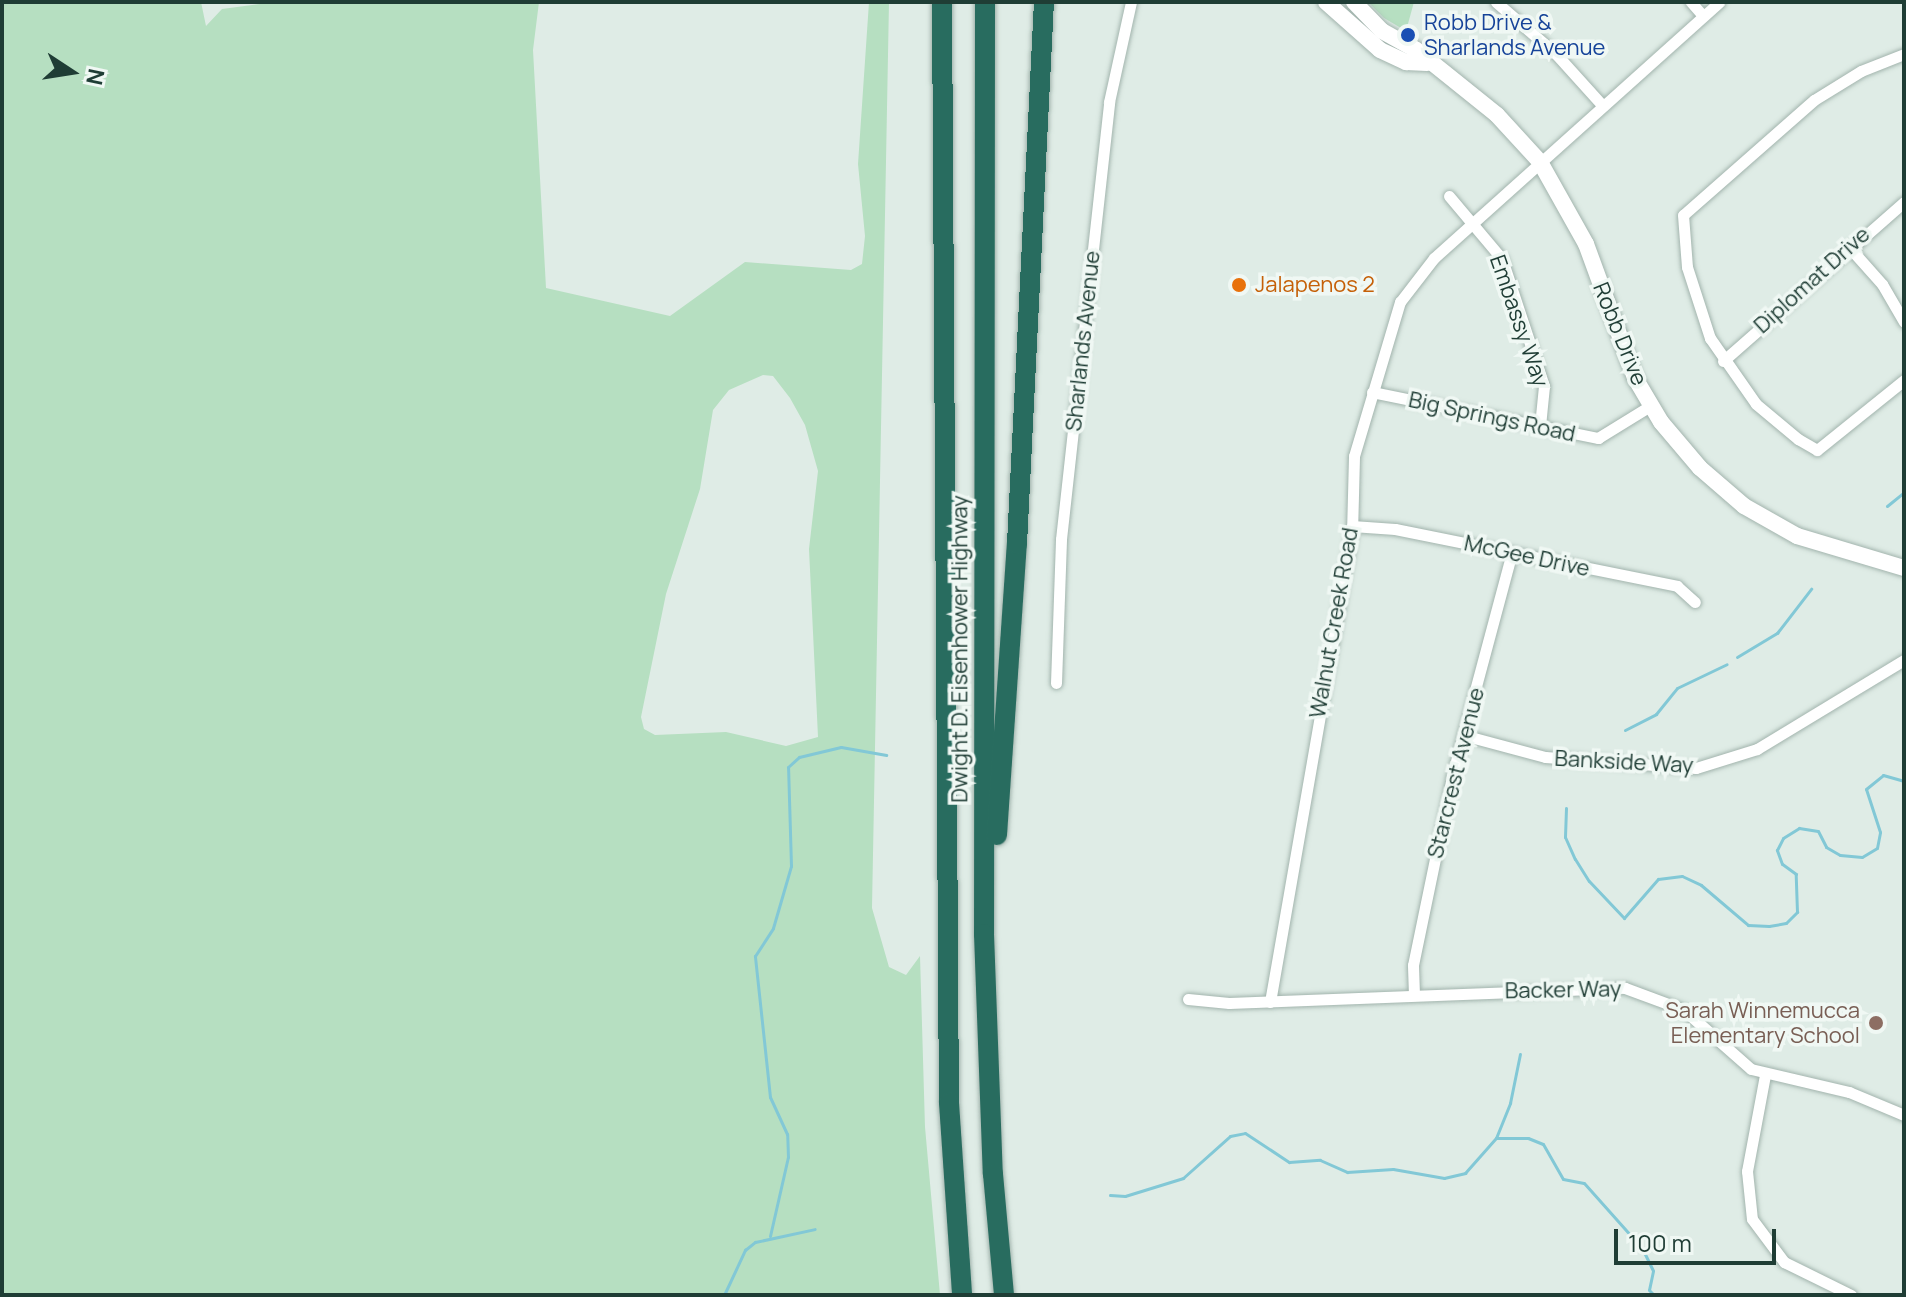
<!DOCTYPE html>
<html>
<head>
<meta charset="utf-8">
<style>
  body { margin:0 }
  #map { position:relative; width:1906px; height:1297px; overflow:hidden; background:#dfece6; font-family:Manrope,sans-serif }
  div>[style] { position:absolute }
  .green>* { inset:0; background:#b6dfc1 }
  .stream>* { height:3px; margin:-1.5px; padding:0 1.5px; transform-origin:1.5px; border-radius:1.5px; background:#82c8d6 }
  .roads { filter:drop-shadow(0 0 2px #a2b4ad) drop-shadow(0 0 2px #a2b4ad) }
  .street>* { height:11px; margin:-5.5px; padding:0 5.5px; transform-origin:5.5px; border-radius:5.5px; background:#fff }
  .secondary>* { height:16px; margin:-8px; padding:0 8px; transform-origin:8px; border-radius:8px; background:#fff }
  .highway>* { height:20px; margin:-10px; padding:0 10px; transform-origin:10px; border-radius:10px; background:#286c5f }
  .dots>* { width:22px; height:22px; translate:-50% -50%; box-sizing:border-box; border:4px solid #f0f8f4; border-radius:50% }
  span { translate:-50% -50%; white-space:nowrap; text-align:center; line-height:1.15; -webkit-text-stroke:7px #f0f8f4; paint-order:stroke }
  .transit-label { font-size:22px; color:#164399 }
  .left { translate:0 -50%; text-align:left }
  .street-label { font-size:22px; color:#1f3d35 }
  .food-label { font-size:22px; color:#c56008 }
  .education-label { font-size:22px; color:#785e54 }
  .right { translate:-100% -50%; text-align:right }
  .frame { position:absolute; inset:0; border:4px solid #1f3d35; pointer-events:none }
  .north { position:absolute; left:32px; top:32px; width:80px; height:80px; -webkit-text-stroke:6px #f0f8f4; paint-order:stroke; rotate:102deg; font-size:22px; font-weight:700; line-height:32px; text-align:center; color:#1f3d35 }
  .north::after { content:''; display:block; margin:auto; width:28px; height:36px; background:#1f3d35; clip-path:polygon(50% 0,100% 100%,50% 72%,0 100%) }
  .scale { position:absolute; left:1614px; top:1229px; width:162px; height:36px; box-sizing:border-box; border:4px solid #1f3d35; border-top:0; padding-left:10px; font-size:24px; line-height:28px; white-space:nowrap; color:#1f3d35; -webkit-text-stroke:6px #f0f8f4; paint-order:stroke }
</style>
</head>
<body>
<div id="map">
  <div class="green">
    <i style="clip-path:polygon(evenodd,2px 2px,201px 2px,206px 26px,222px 9px,274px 2px,539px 2px,533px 50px,546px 288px,670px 316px,745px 262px,851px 270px,862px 264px,865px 236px,858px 164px,869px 2px,889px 2px,872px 908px,889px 967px,906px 975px,920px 956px,925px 1127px,940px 1295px,2px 1295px,2px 2px,763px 375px,773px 376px,790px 398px,805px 425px,818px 471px,809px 549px,818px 737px,786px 746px,726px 732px,655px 735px,644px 729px,641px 717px,666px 594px,700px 489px,713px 410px,729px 390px,763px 375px)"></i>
    <i style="clip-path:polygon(1368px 2px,1414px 2px,1406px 31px,1384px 18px)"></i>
  </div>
  <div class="stream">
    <i style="left:1887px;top:506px;width:22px;rotate:-39deg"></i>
    <i style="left:1737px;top:657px;width:47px;rotate:-31deg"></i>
    <i style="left:1777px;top:633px;width:56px;rotate:-52.3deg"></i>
    <i style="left:1625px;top:730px;width:35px;rotate:-27deg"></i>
    <i style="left:1656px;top:714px;width:33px;rotate:-51deg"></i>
    <i style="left:1677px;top:688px;width:55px;rotate:-25.6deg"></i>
    <i style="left:1566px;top:808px;width:29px;rotate:92deg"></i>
    <i style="left:1565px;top:837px;width:24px;rotate:66deg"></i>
    <i style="left:1575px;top:859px;width:26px;rotate:58deg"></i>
    <i style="left:1589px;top:881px;width:51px;rotate:46.6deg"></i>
    <i style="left:1624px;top:918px;width:52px;rotate:-48.9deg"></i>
    <i style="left:1658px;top:879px;width:24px;rotate:-7deg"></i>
    <i style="left:1682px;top:876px;width:21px;rotate:25deg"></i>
    <i style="left:1701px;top:885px;width:62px;rotate:40.4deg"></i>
    <i style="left:1748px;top:925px;width:21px;rotate:3deg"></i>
    <i style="left:1769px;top:926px;width:17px;rotate:-10deg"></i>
    <i style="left:1786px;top:923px;width:16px;rotate:-45deg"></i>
    <i style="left:1797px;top:912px;width:38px;rotate:-92deg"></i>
    <i style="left:1796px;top:874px;width:17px;rotate:-144deg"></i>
    <i style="left:1782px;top:864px;width:15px;rotate:-110deg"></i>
    <i style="left:1777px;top:850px;width:13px;rotate:-63deg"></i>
    <i style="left:1783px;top:838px;width:19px;rotate:-32deg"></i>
    <i style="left:1799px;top:828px;width:19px;rotate:9deg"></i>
    <i style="left:1818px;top:831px;width:18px;rotate:63deg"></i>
    <i style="left:1826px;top:847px;width:16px;rotate:30deg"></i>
    <i style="left:1840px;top:855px;width:22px;rotate:5deg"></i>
    <i style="left:1862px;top:857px;width:17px;rotate:-31deg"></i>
    <i style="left:1877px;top:848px;width:16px;rotate:-79deg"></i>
    <i style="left:1880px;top:832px;width:45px;rotate:-108deg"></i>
    <i style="left:1866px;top:789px;width:22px;rotate:-39deg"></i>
    <i style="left:1883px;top:775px;width:22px;rotate:16deg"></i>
    <i style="left:1496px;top:1138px;width:38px;rotate:-68deg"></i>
    <i style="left:1510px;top:1103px;width:50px;rotate:-78.5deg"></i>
    <i style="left:1110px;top:1195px;width:15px;rotate:4deg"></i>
    <i style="left:1125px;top:1196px;width:61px;rotate:-17.2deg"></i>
    <i style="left:1183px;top:1178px;width:63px;rotate:-41.8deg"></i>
    <i style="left:1230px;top:1136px;width:15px;rotate:-11deg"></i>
    <i style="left:1245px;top:1133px;width:53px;rotate:33.4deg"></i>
    <i style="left:1289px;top:1162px;width:31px;rotate:-4deg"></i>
    <i style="left:1320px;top:1160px;width:30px;rotate:24deg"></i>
    <i style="left:1347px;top:1172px;width:46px;rotate:-3.7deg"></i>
    <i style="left:1393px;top:1169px;width:52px;rotate:10deg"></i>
    <i style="left:1444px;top:1178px;width:22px;rotate:-13deg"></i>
    <i style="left:1465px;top:1173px;width:47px;rotate:-48.5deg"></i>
    <i style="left:1496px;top:1138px;width:32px"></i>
    <i style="left:1528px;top:1138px;width:16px;rotate:22deg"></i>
    <i style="left:1543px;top:1144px;width:40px;rotate:60.3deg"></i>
    <i style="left:1563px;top:1179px;width:21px;rotate:11deg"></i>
    <i style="left:1584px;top:1183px;width:87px;rotate:48.3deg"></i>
    <i style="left:1642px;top:1248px;width:25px;rotate:64deg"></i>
    <i style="left:1653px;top:1271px;width:19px;rotate:102deg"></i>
    <i style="left:1649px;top:1290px;width:7px;rotate:45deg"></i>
    <i style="left:770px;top:1236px;width:81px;rotate:-77.2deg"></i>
    <i style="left:788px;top:1157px;width:23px;rotate:-92deg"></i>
    <i style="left:787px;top:1134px;width:41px;rotate:-114.7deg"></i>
    <i style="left:770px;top:1097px;width:142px;rotate:-96.1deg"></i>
    <i style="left:755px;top:956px;width:33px;rotate:-57deg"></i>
    <i style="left:773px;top:928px;width:65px;rotate:-73.8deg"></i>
    <i style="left:791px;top:866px;width:99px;rotate:-91.7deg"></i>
    <i style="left:788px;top:767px;width:15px;rotate:-42deg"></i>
    <i style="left:799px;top:757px;width:43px;rotate:-13.4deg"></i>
    <i style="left:841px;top:747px;width:46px;rotate:10.1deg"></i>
    <i style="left:724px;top:1295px;width:50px;rotate:-65deg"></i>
    <i style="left:745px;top:1250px;width:13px;rotate:-39deg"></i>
    <i style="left:755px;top:1242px;width:61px;rotate:-12.2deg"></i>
  </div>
  <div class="roads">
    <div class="street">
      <i style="left:1496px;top:2px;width:79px;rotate:40.9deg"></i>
      <i style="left:1556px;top:54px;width:70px;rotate:47.9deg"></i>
      <i style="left:1691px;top:2px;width:18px;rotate:49deg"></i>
      <i style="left:1904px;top:54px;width:46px;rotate:158.4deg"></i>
      <i style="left:1861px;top:71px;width:55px;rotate:148.3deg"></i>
      <i style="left:1814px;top:100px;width:174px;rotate:138.7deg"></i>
      <i style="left:1683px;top:215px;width:52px;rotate:85.6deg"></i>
      <i style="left:1687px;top:267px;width:75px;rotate:72.1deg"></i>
      <i style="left:1710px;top:338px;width:80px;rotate:55.1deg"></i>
      <i style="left:1756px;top:404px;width:55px;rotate:39.8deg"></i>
      <i style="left:1798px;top:439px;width:22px;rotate:30deg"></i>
      <i style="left:1817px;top:450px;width:112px;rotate:-38.8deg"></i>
      <i style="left:1449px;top:196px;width:82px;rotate:49.9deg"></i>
      <i style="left:1502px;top:259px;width:134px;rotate:71.7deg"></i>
      <i style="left:1544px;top:386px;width:40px;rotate:95.7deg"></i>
      <i style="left:1849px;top:247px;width:50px;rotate:48.3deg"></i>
      <i style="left:1882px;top:284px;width:44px;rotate:59.9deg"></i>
      <i style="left:1723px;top:361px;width:241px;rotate:-41.3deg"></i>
      <i style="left:1372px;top:392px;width:231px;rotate:11.5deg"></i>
      <i style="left:1598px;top:438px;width:61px;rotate:-31.6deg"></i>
      <i style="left:1352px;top:526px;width:43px;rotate:4deg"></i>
      <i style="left:1395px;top:529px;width:288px;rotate:11.4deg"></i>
      <i style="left:1677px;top:586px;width:24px;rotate:42deg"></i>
      <i style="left:1056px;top:683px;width:144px;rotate:-88deg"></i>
      <i style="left:1061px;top:539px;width:440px;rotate:-83.7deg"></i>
      <i style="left:1109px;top:102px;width:102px;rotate:-77.6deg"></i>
      <i style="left:1463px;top:735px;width:85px;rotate:15deg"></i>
      <i style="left:1545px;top:757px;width:151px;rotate:4.2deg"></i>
      <i style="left:1696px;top:768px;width:64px;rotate:-17.3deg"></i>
      <i style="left:1757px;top:749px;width:172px;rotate:-31.2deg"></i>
      <i style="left:1414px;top:995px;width:30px;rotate:-92deg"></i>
      <i style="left:1413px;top:965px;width:193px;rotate:-78.3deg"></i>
      <i style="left:1452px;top:776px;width:232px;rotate:-75deg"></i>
      <i style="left:1188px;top:999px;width:41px;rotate:5.6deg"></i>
      <i style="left:1229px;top:1003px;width:396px;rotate:-2.2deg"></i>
      <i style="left:1625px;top:988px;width:63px;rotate:20.4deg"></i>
      <i style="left:1684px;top:1010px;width:89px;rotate:41.4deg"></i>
      <i style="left:1751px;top:1069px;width:101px;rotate:13.2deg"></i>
      <i style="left:1849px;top:1092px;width:60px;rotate:22.7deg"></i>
      <i style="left:1270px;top:1002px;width:476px;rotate:-80.1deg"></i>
      <i style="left:1352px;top:533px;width:77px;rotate:-88.5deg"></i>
      <i style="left:1354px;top:456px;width:161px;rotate:-73.4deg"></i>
      <i style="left:1400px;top:302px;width:56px;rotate:-52.3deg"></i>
      <i style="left:1434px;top:258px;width:383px;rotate:-41.9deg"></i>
      <i style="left:1765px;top:1075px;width:98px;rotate:100.6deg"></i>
      <i style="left:1747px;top:1171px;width:48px;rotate:84.1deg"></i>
      <i style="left:1752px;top:1219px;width:54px;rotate:53.3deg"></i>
      <i style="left:1784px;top:1262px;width:75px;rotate:26.2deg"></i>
    </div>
    <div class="secondary">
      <i style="left:1326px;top:2px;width:72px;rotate:41.6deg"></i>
      <i style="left:1380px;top:50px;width:29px;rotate:25deg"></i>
      <i style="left:1406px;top:62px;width:21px;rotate:3deg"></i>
      <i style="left:1354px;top:2px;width:40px;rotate:46deg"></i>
      <i style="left:1382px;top:31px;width:38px;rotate:29deg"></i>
      <i style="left:1415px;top:49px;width:105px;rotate:38.8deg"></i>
      <i style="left:1497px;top:115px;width:64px;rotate:47.5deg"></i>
      <i style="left:1540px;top:162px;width:94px;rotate:60.7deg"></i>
      <i style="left:1586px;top:244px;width:143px;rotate:69.9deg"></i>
      <i style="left:1635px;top:378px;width:51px;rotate:59.4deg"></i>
      <i style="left:1661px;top:422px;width:60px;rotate:49.7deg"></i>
      <i style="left:1700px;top:468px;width:58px;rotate:40.8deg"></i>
      <i style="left:1744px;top:506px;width:61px;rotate:29.5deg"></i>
      <i style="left:1797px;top:536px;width:112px;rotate:16.7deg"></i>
    </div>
    <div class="highway">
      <i style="left:942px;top:2px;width:1101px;rotate:89.64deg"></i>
      <i style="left:949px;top:1103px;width:192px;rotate:86.1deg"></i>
      <i style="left:985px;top:2px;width:932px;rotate:90.06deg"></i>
      <i style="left:984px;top:934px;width:240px;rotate:87.9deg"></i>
      <i style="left:993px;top:1174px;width:121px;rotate:84.8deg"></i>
      <i style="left:997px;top:835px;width:292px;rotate:-86.1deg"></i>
      <i style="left:1017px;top:544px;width:543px;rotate:-87.15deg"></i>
    </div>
  </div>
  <div class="dots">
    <i style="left:1408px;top:35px;background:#1a4fb4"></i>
    <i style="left:1239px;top:285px;background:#e8710a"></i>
    <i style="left:1876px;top:1023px;background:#8d6e63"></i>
  </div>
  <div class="transit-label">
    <span class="left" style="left:1424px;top:35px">Robb Drive &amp;<br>Sharlands Avenue</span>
  </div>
  <div class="street-label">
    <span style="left:1812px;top:280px;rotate:-42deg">Diplomat Drive</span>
    <span style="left:1519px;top:321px;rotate:71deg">Embassy Way</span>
    <span style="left:1620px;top:334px;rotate:68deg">Robb Drive</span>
    <span style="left:1083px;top:341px;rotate:-84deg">Sharlands Avenue</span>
    <span style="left:1492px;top:417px;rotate:12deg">Big Springs Road</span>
    <span style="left:1527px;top:556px;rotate:12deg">McGee Drive</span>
    <span style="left:1334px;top:623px;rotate:-80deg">Walnut Creek Road</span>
    <span style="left:960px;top:649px;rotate:-90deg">Dwight D. Eisenhower Highway</span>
    <span style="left:1624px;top:762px;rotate:3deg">Bankside Way</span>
    <span style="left:1456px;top:773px;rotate:-76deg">Starcrest Avenue</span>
    <span style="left:1563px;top:990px;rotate:-1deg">Backer Way</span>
  </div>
  <div class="food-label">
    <span class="left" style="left:1255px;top:285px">Jalapenos 2</span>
  </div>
  <div class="education-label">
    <span class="right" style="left:1860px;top:1023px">Sarah Winnemucca<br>Elementary School</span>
  </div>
  <div class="frame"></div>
  <div class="north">N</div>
  <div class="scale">100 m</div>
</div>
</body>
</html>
